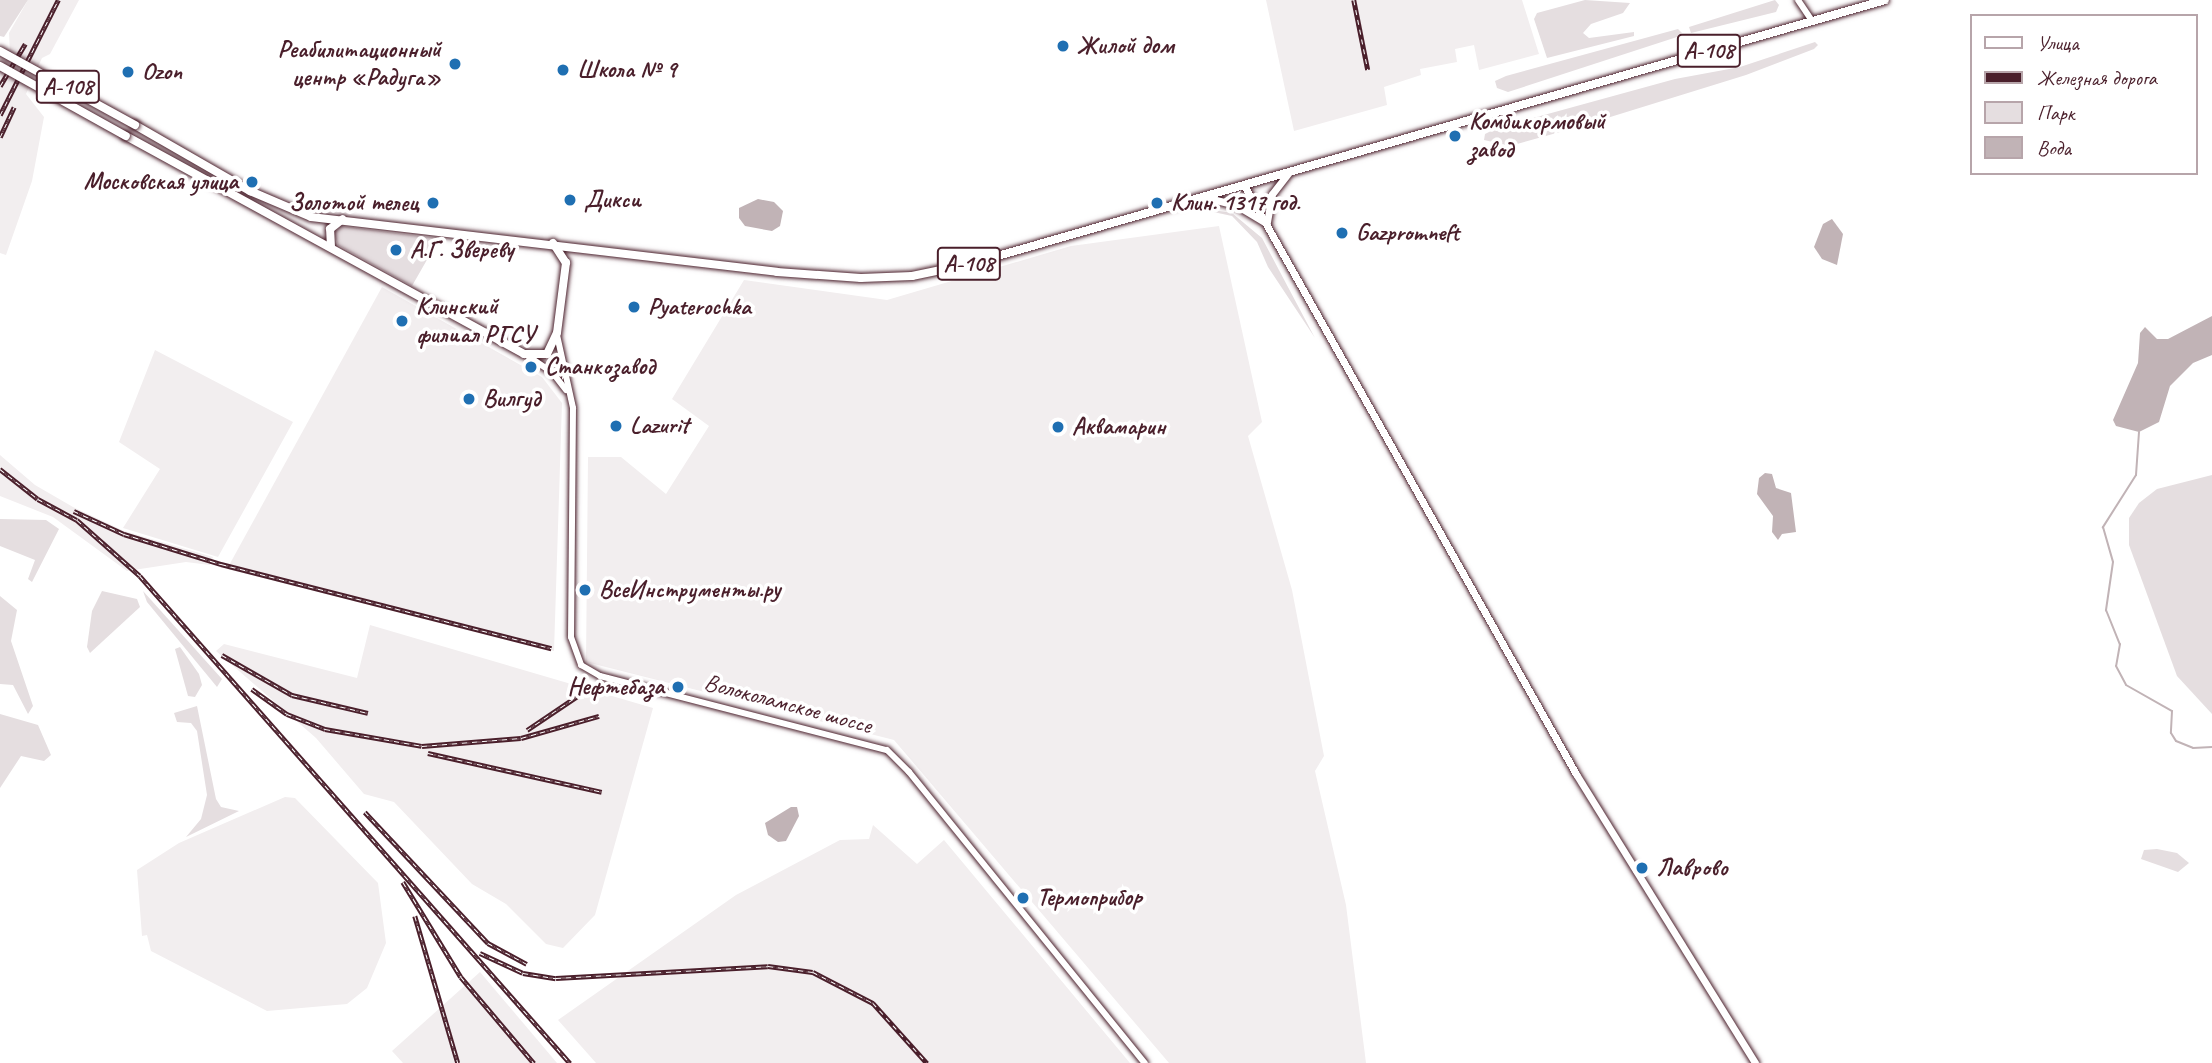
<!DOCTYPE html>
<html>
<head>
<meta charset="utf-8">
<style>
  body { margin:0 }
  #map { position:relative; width:2212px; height:1063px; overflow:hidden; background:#fff; font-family:Caveat,sans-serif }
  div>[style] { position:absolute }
  .built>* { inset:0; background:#f2eeef }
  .green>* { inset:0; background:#e5dee0 }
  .water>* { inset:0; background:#c1b3b6 }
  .stream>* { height:2px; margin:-1px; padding:0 1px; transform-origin:1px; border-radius:1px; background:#c1b3b6 }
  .roads { filter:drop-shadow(0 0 2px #4a1f2b) drop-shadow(0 0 2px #4a1f2b) }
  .tertiary>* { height:6px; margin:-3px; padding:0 3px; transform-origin:3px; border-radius:3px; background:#fff }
  .secondary>* { height:7px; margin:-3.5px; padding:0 3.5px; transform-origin:3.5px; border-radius:3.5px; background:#fff }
  .trunk>* { height:8px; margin:-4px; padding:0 4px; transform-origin:4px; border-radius:4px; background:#fff }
  .rail>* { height:4.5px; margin-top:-2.25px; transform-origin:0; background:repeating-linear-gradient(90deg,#fff 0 5px,#4a1f2b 0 10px); box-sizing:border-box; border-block:2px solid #4a1f2b }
  .bridges { filter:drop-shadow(0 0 2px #4a1f2b) drop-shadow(0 0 2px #4a1f2b) }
  .trunk-bridge>* { height:8px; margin:-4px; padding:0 4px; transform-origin:4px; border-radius:4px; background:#fff }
  .dots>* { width:19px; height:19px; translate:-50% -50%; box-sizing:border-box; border:4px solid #fff; border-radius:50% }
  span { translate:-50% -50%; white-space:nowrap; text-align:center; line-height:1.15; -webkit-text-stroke:7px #fff; paint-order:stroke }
  .shield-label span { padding:2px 5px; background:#fff; border:2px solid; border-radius:5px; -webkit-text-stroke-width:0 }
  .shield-label { font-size:23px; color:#4a1f2b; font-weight:700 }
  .poi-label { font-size:24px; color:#4a1f2b; font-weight:700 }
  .left { translate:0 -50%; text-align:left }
  .right { translate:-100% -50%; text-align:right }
  .street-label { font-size:24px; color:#4a1f2b }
  .legend { position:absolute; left:1970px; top:14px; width:228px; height:161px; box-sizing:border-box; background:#fff; border:2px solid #b7a5aa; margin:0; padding:9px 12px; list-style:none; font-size:21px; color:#4a1f2b }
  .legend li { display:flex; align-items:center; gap:14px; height:35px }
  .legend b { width:35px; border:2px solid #b7a5aa }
</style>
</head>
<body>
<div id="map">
  <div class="built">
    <i style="clip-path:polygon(28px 0,79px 0,50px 54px,42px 58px,26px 94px,44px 117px,32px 181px,6px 255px,0 253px,0 70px,10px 52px,9px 33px)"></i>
    <i style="clip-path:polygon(1266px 0,1522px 0,1539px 54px,1479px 70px,1474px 45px,1455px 49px,1457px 62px,1420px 69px,1421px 75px,1384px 87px,1387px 105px,1294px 131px)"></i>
    <i style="clip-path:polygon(1219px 226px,1262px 422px,1248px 436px,1292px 590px,1324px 756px,1315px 771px,1346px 905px,1366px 1063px,1169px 1063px,894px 740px,586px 662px,588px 457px,621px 457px,666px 494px,709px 426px,672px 399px,744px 280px,887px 300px,1071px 246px)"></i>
    <i style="clip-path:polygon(382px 287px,542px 377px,562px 403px,554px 651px,227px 569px)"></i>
    <i style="clip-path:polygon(155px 350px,293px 422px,218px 557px,123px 528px,160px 469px,119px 442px)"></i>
    <i style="clip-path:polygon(0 455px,35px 485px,73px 507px,124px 531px,213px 557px,210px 565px,186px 562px,127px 571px,53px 517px,0 496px)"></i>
    <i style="clip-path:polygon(370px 625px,653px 708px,595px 915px,563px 948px,546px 944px,506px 904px,472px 884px,394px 802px,364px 794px,316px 738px,216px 651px,224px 644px,357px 678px)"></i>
    <i style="clip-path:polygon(285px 797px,295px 798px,378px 883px,386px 943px,367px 988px,347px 1004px,267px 1011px,151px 951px,147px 935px,142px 936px,137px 870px,179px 843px)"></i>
    <i style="clip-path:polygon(873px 825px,917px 864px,944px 840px,1130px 1063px,596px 1063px,558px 1020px,736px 895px,840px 840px,869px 839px)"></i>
    <i style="clip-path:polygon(480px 972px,557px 1063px,403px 1063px,392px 1051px)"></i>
  </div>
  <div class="green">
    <i style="clip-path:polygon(0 0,28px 0,4px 37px,0 36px)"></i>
    <i style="clip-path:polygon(1585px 0,1630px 3px,1623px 13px,1591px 24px,1583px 33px,1589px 38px,1634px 32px,1634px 36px,1547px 58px,1534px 19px,1537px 13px)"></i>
    <i style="clip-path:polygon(1775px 0,1779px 5px,1776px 12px,1691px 33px,1689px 27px)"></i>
    <i style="clip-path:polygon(1678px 29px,1682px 33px,1677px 37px,1508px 92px,1497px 88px,1495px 81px,1506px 76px)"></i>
    <i style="clip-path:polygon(1815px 42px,1818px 45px,1814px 49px,1746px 75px,1578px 127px,1510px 146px,1484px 140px,1485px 134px,1497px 128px,1675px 79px,1740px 67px)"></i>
    <i style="clip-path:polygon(1204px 210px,1207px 209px,1232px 213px,1262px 238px,1315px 338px,1268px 267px,1257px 242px,1232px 216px)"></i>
    <i style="clip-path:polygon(341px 226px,426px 237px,440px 237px,412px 286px,338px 245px,334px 233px)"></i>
    <i style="clip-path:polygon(2212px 475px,2212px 714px,2177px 676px,2129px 545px,2129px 518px,2139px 503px,2157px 489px)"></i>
    <i style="clip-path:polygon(0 519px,46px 520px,59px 529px,32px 582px,28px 579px,35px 560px,0 546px)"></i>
    <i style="clip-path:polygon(102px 591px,137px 599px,140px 607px,90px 653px,87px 647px,92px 611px)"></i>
    <i style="clip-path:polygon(143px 591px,222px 679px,217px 687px,147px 602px)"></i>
    <i style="clip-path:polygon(0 596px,17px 610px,11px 641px,33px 706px,28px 714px,13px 685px,0 684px)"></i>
    <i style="clip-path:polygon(180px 647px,199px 674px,202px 685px,195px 697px,188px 696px,175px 649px)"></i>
    <i style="clip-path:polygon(197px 706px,216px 799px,221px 807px,239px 811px,186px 837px,201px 819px,207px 795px,197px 731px,191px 723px,177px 722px,174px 713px)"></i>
    <i style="clip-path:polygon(0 714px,38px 725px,51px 755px,44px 761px,21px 756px,0 788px)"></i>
    <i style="clip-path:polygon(2157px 849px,2177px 853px,2189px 863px,2178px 872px,2141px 859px,2144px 850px)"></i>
  </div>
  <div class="water">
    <i style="clip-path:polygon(758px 199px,774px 202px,783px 211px,780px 226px,772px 231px,745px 226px,739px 218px,739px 208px)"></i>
    <i style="clip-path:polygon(1832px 219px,1843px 234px,1837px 265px,1822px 259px,1814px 247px,1823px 224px)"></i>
    <i style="clip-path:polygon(2212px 316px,2212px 355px,2193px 363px,2170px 386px,2159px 422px,2139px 432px,2116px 426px,2113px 420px,2138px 363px,2140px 333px,2145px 327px,2157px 339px,2168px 339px)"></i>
    <i style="clip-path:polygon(1765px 473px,1772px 474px,1776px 488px,1791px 493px,1796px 532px,1782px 534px,1778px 540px,1772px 532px,1773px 516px,1757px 494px,1759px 478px)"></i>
    <i style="clip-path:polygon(791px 807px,797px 807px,799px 816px,786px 841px,778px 842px,768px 835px,765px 823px)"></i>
  </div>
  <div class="stream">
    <i style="left:2139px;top:432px;width:43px;rotate:94deg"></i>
    <i style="left:2136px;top:475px;width:62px;rotate:122.4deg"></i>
    <i style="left:2103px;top:527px;width:36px;rotate:74deg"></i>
    <i style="left:2113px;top:562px;width:49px;rotate:98.3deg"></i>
    <i style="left:2106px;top:610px;width:37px;rotate:68deg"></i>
    <i style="left:2120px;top:644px;width:22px;rotate:100deg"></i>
    <i style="left:2116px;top:666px;width:21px;rotate:62deg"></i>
    <i style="left:2126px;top:685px;width:53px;rotate:29.5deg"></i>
    <i style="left:2172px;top:711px;width:22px;rotate:93deg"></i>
    <i style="left:2171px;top:733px;width:9px;rotate:58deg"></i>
    <i style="left:2176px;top:741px;width:18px;rotate:22deg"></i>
    <i style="left:2193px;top:748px;width:19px;rotate:-3deg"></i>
  </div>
  <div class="roads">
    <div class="tertiary">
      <i style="left:1798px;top:0;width:25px;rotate:56deg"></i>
      <i style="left:557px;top:335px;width:75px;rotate:77.6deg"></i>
      <i style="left:573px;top:408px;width:229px;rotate:90.5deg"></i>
      <i style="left:571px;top:637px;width:30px;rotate:70deg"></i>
      <i style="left:581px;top:665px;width:22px;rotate:30deg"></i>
      <i style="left:600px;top:676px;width:296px;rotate:14.5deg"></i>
      <i style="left:887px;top:750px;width:31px;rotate:45deg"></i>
      <i style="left:909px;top:772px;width:375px;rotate:51deg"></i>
      <i style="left:525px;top:354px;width:32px;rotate:34deg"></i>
      <i style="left:552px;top:372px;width:23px;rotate:52deg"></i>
    </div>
    <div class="secondary">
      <i style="left:1244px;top:185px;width:676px;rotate:60.59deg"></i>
      <i style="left:1576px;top:774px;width:340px;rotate:58.2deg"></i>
      <i style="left:1204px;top:197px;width:33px;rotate:14deg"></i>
      <i style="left:1236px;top:205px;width:35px;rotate:31deg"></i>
      <i style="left:1267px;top:222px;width:28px;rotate:-80deg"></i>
      <i style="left:1272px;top:194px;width:29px;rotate:-52deg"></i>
    </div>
    <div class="trunk">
      <i style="left:135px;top:125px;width:133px;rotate:29.9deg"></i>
      <i style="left:250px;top:191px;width:66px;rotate:23.1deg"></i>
      <i style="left:311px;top:217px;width:469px;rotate:6.7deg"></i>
      <i style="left:777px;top:272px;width:84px;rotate:4.1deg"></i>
      <i style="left:861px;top:278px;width:51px;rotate:-2.2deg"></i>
      <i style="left:912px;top:276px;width:59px;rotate:-11.7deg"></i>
      <i style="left:970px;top:264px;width:952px;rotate:-16.09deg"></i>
      <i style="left:126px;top:136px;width:454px;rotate:28.7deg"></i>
      <i style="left:524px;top:354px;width:23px"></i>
      <i style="left:547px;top:354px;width:23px;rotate:-65deg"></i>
      <i style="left:557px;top:333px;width:71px;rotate:-82.7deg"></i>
      <i style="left:566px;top:263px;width:24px;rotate:-123deg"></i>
      <i style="left:331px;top:247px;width:18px;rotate:-93deg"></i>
      <i style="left:330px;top:229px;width:16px;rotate:-38deg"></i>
    </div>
  </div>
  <div class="rail">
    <i style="left:1354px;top:0;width:71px;rotate:78.7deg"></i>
    <i style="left:0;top:86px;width:49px;rotate:-59.2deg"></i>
    <i style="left:0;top:115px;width:129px;rotate:-63.2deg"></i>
    <i style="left:0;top:137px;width:33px;rotate:-65deg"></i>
    <i style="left:0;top:469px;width:48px;rotate:38.3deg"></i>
    <i style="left:38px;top:499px;width:44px;rotate:28.3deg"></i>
    <i style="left:77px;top:520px;width:84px;rotate:41.6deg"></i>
    <i style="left:140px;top:576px;width:650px;rotate:48.56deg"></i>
    <i style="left:74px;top:511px;width:55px;rotate:24.7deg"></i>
    <i style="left:124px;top:534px;width:102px;rotate:17.2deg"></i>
    <i style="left:221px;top:564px;width:341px;rotate:14.3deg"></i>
    <i style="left:222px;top:655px;width:81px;rotate:29.7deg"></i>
    <i style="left:292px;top:695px;width:78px;rotate:13.3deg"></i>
    <i style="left:252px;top:689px;width:43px;rotate:35.5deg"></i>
    <i style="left:287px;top:714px;width:41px;rotate:21.5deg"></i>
    <i style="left:325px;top:729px;width:98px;rotate:9.9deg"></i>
    <i style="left:422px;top:746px;width:99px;rotate:-4.6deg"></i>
    <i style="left:521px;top:738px;width:81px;rotate:-15.8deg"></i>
    <i style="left:527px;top:730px;width:70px;rotate:-33.9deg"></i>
    <i style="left:428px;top:753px;width:178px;rotate:12.6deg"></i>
    <i style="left:365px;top:812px;width:180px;rotate:46.8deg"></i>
    <i style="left:488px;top:943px;width:44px;rotate:28.3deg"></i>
    <i style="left:403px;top:882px;width:111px;rotate:58.6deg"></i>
    <i style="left:461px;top:977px;width:113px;rotate:49.7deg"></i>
    <i style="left:415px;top:916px;width:153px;rotate:73.7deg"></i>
    <i style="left:480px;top:953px;width:47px;rotate:24.9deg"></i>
    <i style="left:523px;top:973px;width:33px;rotate:9deg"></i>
    <i style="left:556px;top:978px;width:212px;rotate:-3.2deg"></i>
    <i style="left:768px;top:966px;width:45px;rotate:7.6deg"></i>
    <i style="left:813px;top:972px;width:68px;rotate:27.3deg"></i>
    <i style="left:873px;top:1003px;width:81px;rotate:48deg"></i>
  </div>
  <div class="bridges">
    <div class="trunk-bridge">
      <i style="left:0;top:51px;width:154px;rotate:28.7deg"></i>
      <i style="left:0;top:66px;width:144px;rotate:29.1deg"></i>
    </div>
  </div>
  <div class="dots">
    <i style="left:1063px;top:46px;background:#1f6fb2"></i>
    <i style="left:455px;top:64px;background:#1f6fb2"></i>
    <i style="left:563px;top:70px;background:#1f6fb2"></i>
    <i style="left:128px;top:72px;background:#1f6fb2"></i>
    <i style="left:1455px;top:136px;background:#1f6fb2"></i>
    <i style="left:252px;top:182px;background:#1f6fb2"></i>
    <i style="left:570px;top:200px;background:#1f6fb2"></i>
    <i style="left:433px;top:203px;background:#1f6fb2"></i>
    <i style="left:1157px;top:203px;background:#1f6fb2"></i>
    <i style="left:1342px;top:233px;background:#1f6fb2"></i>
    <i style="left:396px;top:250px;background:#1f6fb2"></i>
    <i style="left:634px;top:307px;background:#1f6fb2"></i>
    <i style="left:402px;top:321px;background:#1f6fb2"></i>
    <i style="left:531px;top:367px;background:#1f6fb2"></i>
    <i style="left:469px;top:399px;background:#1f6fb2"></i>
    <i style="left:616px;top:426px;background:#1f6fb2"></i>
    <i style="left:1058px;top:427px;background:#1f6fb2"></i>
    <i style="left:585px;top:590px;background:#1f6fb2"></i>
    <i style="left:678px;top:687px;background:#1f6fb2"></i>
    <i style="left:1642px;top:868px;background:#1f6fb2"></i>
    <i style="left:1023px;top:898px;background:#1f6fb2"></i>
  </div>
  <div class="shield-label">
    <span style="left:1709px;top:51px">А-108</span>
    <span style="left:68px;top:87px">А-108</span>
    <span style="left:969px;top:264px">А-108</span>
  </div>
  <div class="poi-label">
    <span class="left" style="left:1077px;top:46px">Жилой дом</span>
    <span class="right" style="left:441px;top:64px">Реабилитационный<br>центр «Радуга»</span>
    <span class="left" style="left:577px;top:70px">Школа № 9</span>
    <span class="left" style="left:142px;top:72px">Ozon</span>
    <span class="left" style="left:1469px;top:136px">Комбикормовый<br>завод</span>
    <span class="right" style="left:238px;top:182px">Московская улица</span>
    <span class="left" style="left:584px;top:200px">Дикси</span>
    <span class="right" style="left:419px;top:203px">Золотой телец</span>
    <span class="left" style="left:1171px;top:203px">Клин. 1317 год.</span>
    <span class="left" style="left:1356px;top:233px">Gazpromneft</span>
    <span class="left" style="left:410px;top:250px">А.Г. Звереву</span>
    <span class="left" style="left:416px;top:321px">Клинский<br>филиал РГСУ</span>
    <span class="left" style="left:648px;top:307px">Pyaterochka</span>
    <span class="left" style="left:545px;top:367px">Станкозавод</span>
    <span class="left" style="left:483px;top:399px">Вилгуд</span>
    <span class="left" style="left:630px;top:426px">Lazurit</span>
    <span class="left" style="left:1072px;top:427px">Аквамарин</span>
    <span class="left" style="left:599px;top:590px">ВсеИнструменты.ру</span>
    <span class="right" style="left:664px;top:687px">Нефтебаза</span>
    <span class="left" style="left:1656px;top:868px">Лаврово</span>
    <span class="left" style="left:1037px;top:898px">Термоприбор</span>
  </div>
  <div class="street-label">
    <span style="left:788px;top:704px;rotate:15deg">Волоколамское шоссе</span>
  </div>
  <ul class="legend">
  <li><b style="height:9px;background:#fff"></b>Улица</li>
  <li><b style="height:9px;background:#4a1f2b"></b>Железная дорога</li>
  <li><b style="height:19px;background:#e5dee0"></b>Парк</li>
  <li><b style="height:19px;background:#c1b3b6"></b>Вода</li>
  </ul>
</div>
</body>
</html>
